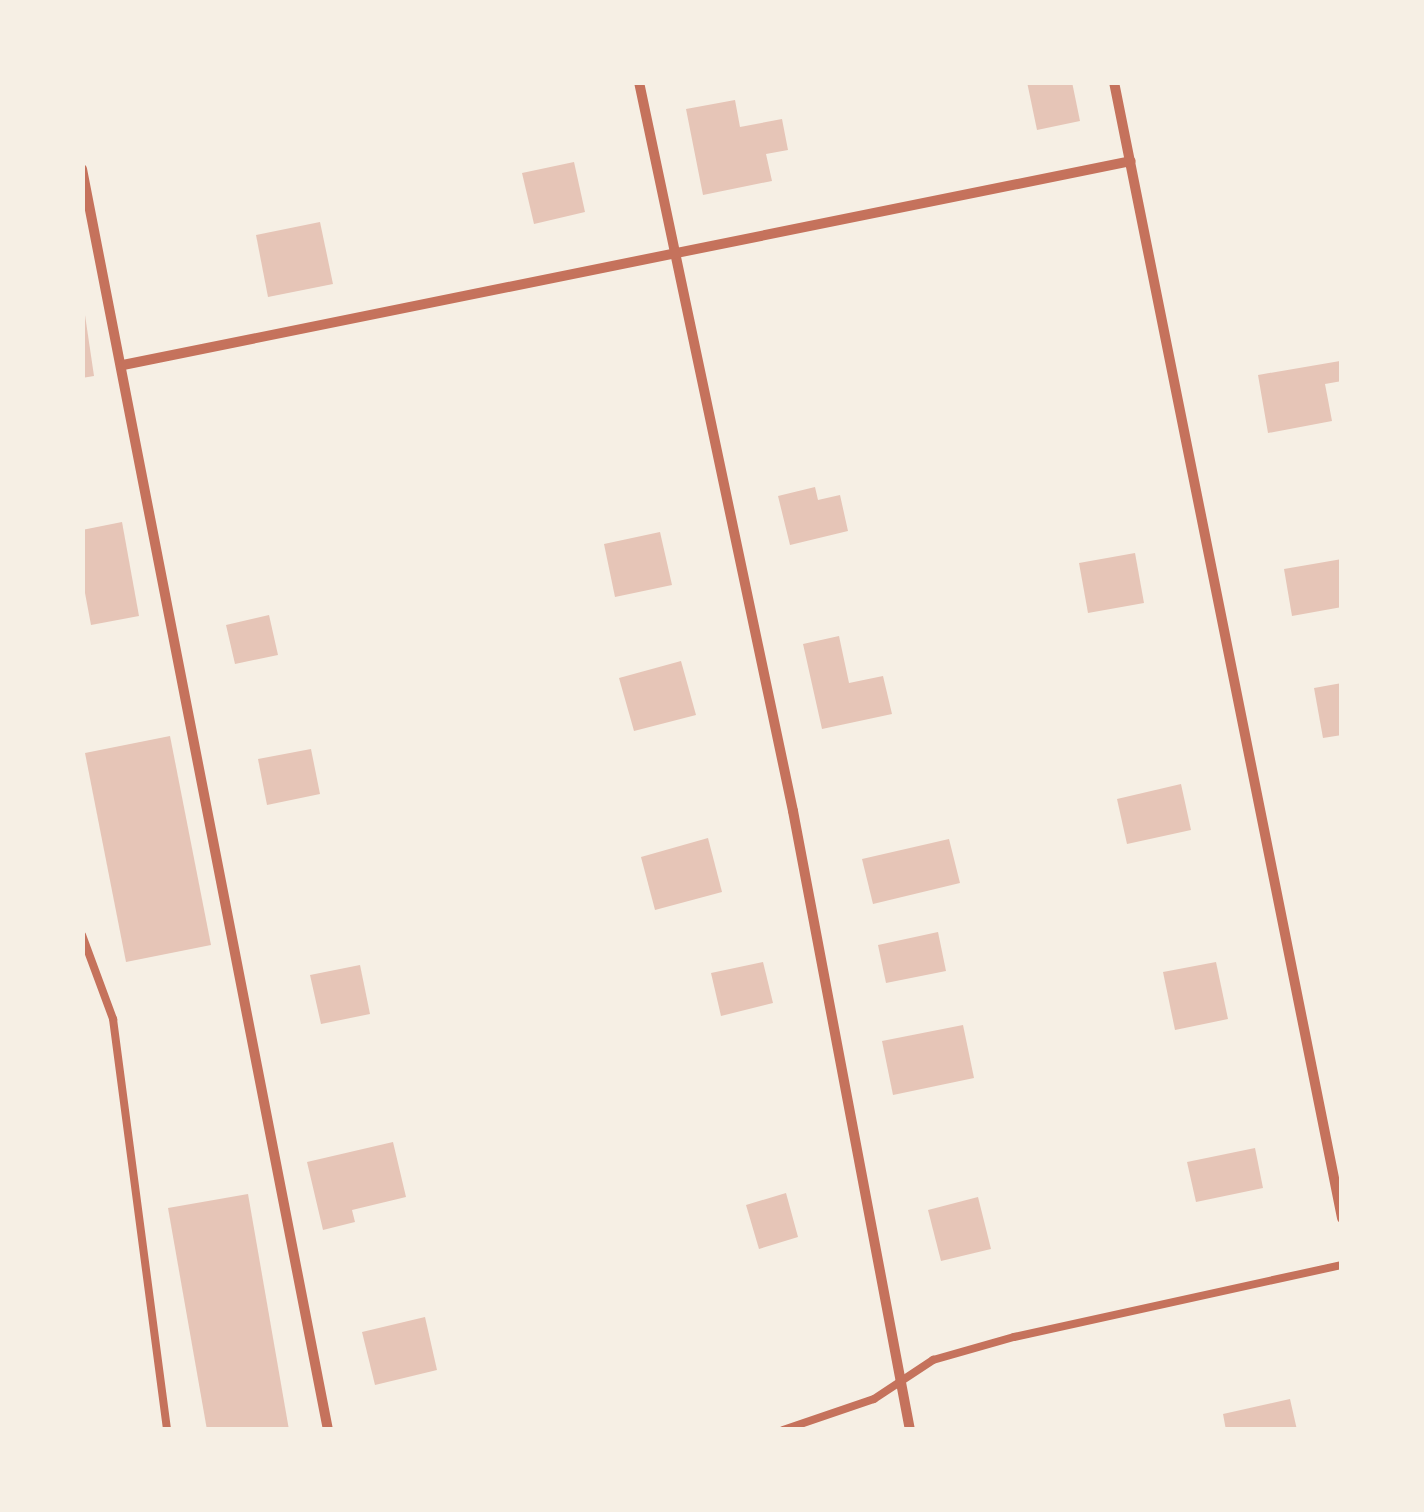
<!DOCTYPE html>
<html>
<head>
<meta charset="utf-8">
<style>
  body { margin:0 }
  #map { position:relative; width:1424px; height:1512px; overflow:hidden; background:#f6efe4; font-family:Roboto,sans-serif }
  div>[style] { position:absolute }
  .building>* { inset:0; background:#e6c5b7 }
  .service>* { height:8px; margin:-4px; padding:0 4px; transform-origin:4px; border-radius:4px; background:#c5725c }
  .minor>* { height:10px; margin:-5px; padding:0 5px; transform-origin:5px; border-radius:5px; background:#c5725c }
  span { translate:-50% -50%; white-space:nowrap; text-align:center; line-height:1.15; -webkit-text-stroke:8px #f6efe4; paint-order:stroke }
  .frame { position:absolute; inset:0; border:85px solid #f6efe4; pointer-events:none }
</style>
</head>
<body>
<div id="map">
  <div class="building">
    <i style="clip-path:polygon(1027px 82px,1072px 82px,1080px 121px,1037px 130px)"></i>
    <i style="clip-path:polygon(735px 100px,740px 127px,782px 119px,788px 150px,766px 154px,772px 181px,703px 195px,686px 109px)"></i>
    <i style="clip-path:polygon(574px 162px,585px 212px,534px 224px,522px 173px)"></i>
    <i style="clip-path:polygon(320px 222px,333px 284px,268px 297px,256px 235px)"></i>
    <i style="clip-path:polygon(85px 315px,94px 376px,82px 378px,82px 316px)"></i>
    <i style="clip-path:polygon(1340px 361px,1342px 381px,1325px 384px,1332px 421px,1268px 433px,1258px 375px)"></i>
    <i style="clip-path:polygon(815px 487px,818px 500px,840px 495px,848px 531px,790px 545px,778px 496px)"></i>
    <i style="clip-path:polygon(122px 522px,139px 616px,91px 625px,82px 577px,82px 530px)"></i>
    <i style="clip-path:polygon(660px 532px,672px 585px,615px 597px,604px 544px)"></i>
    <i style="clip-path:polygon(1135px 553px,1144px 603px,1088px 613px,1079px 563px)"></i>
    <i style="clip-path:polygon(1342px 559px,1342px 607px,1292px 616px,1284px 569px)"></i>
    <i style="clip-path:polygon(269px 615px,278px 655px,235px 664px,226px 625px)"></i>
    <i style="clip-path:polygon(839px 636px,849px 683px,883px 676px,892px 714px,822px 729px,803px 644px)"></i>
    <i style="clip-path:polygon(681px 661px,696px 715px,634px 731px,619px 678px)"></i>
    <i style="clip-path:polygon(1342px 683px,1342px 735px,1323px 738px,1314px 688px)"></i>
    <i style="clip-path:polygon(170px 736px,211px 945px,126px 962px,85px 753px)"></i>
    <i style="clip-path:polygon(311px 749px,320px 794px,267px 805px,258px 759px)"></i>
    <i style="clip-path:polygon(1181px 784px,1191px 830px,1127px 844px,1117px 799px)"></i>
    <i style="clip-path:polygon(708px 838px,722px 892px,655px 910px,641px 857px)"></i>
    <i style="clip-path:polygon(949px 839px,960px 883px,873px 904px,862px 859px)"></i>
    <i style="clip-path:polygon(938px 932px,946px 971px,886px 983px,878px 945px)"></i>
    <i style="clip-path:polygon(763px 962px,773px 1003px,721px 1016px,711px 973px)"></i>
    <i style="clip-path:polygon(1216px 962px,1228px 1019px,1175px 1030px,1163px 972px)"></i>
    <i style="clip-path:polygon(360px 965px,370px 1014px,321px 1024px,310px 975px)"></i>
    <i style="clip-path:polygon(963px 1025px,974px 1078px,893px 1095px,882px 1041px)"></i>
    <i style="clip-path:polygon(393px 1142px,406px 1197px,352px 1210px,355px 1222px,323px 1230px,307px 1162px)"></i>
    <i style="clip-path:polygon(1255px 1148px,1263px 1188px,1196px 1202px,1187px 1162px)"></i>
    <i style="clip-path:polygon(786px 1193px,798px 1237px,759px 1249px,746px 1205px)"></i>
    <i style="clip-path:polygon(248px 1194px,289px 1430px,207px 1430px,168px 1208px)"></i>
    <i style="clip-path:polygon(978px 1197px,991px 1249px,941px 1261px,928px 1210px)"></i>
    <i style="clip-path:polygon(425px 1317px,437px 1370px,375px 1385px,362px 1332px)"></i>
    <i style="clip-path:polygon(1290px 1399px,1297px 1430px,1226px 1430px,1223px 1414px)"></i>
  </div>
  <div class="service">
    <i style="left:82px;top:935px;width:90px;rotate:69.7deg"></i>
    <i style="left:113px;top:1019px;width:415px;rotate:82.5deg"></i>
    <i style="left:783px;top:1430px;width:96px;rotate:-18.8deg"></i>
    <i style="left:874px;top:1399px;width:71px;rotate:-33.5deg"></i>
    <i style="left:933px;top:1360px;width:84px;rotate:-15.9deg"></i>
    <i style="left:1014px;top:1337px;width:336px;rotate:-12.4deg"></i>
  </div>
  <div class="minor">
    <i style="left:639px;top:82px;width:745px;rotate:78.07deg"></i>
    <i style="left:793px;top:811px;width:630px;rotate:79.3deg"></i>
    <i style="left:1114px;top:82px;width:1159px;rotate:78.65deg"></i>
    <i style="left:82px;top:169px;width:1285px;rotate:78.96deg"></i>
    <i style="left:123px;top:365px;width:1028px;rotate:-11.44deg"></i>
  </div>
  <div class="frame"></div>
</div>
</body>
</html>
